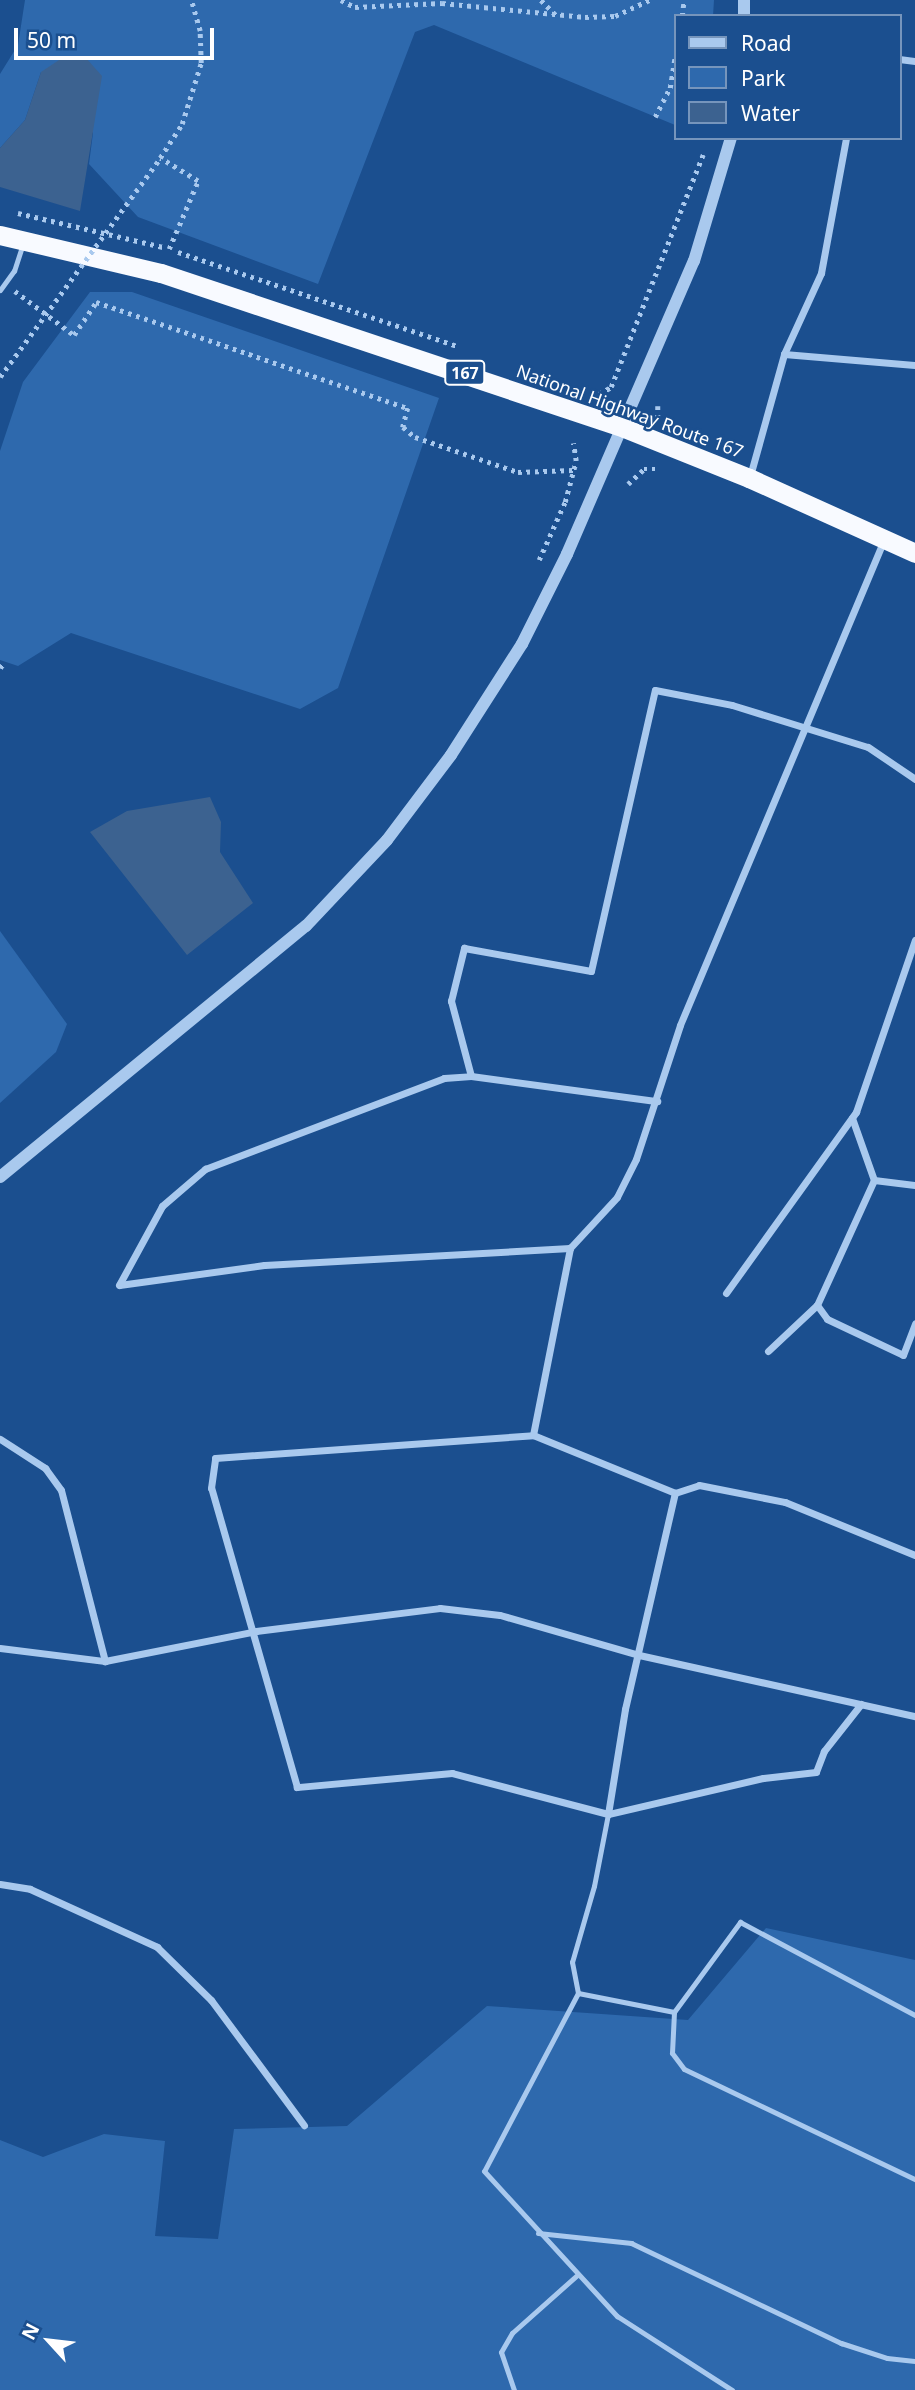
<!DOCTYPE html>
<html>
<head>
<meta charset="utf-8">
<style>
  body { margin:0 }
  #map { position:relative; width:915px; height:2390px; overflow:hidden; background:#1b4f8f; font-family:"Noto Sans",sans-serif }
  div>[style] { position:absolute }
  .green>* { inset:0; background:#2e69ad }
  .water>* { inset:0; background:#3c6290 }
  .path>* { height:4.5px; margin-top:-2.25px; transform-origin:0; background:repeating-linear-gradient(90deg,#a9c9ee 0 3.5px,transparent 0 8.5px) }
  .service>* { height:5px; margin:-2.5px; padding:0 2.5px; transform-origin:2.5px; border-radius:2.5px; background:#a9c9ee }
  .minor>* { height:7px; margin:-3.5px; padding:0 3.5px; transform-origin:3.5px; border-radius:3.5px; background:#a9c9ee }
  .tertiary>* { height:12px; margin:-6px; padding:0 6px; transform-origin:6px; border-radius:6px; background:#a9c9ee }
  .trunk>* { height:19px; margin:-9.5px; padding:0 9.5px; transform-origin:9.5px; border-radius:9.5px; background:#f8faff }
  .path-bridge>* { height:4.5px; margin-top:-2.25px; transform-origin:0; background:repeating-linear-gradient(90deg,#a9c9ee 0 3.5px,transparent 0 8.5px) }
  span { translate:-50% -50%; white-space:nowrap; text-align:center; line-height:1.15; -webkit-text-stroke:5px #1b4f8f; paint-order:stroke }
  .shield-label span { padding:2px 5px; background:#1b4f8f; border:2px solid; border-radius:5px; -webkit-text-stroke-width:0 }
  .shield-label { font-size:16px; color:#fff; font-weight:700 }
  .street-label { font-size:18px; color:#fff }
  .legend { position:absolute; left:674px; top:14px; width:228px; height:126px; box-sizing:border-box; background:#1b4f8f; border:2px solid #7695bc; margin:0; padding:9px 12px; list-style:none; font-size:21px; color:#fff }
  .legend li { display:flex; align-items:center; gap:14px; height:35px }
  .legend b { width:35px; border:2px solid #7695bc }
  .north { position:absolute; left:14px; top:2306px; width:70px; height:70px; -webkit-text-stroke:5px #1b4f8f; paint-order:stroke; rotate:297deg; font-size:19px; font-weight:700; line-height:28px; text-align:center; color:#fff }
  .north::after { content:''; display:block; margin:auto; width:24px; height:32px; background:#fff; clip-path:polygon(50% 0,100% 100%,50% 72%,0 100%) }
  .scale { position:absolute; left:14px; top:28px; width:200px; height:32px; box-sizing:border-box; border:4px solid #fff; border-top:0; padding-left:9px; font-size:21px; line-height:24px; white-space:nowrap; color:#fff; -webkit-text-stroke:5px #1b4f8f; paint-order:stroke }
</style>
</head>
<body>
<div id="map">
  <div class="green">
    <i style="clip-path:polygon(25px 0,714px 0,713px 16px,675px 16px,675px 125px,434px 25px,415px 32px,318px 284px,138px 217px,89px 164px,93px 133px,41px 72px,25px 120px,0 148px,0 74px,18px 45px)"></i>
    <i style="clip-path:polygon(90px 292px,132px 292px,439px 398px,338px 688px,300px 709px,71px 633px,18px 666px,0 660px,0 451px,23px 382px)"></i>
    <i style="clip-path:polygon(0 931px,67px 1024px,56px 1052px,0 1103px)"></i>
    <i style="clip-path:polygon(766px 1928px,915px 1960px,915px 2390px,0 2390px,0 2140px,43px 2157px,104px 2134px,165px 2141px,155px 2236px,218px 2239px,234px 2129px,347px 2126px,487px 2006px,688px 2020px)"></i>
  </div>
  <div class="water">
    <i style="clip-path:polygon(62px 58px,86px 58px,102px 76px,80px 211px,0 187px,0 148px,25px 120px,41px 72px)"></i>
    <i style="clip-path:polygon(210px 797px,221px 822px,220px 852px,253px 903px,187px 955px,90px 832px,127px 811px)"></i>
  </div>
  <div class="path">
    <i style="left:341px;top:0;width:16px;rotate:27deg"></i>
    <i style="left:355px;top:7px;width:87px;rotate:-2.6deg"></i>
    <i style="left:442px;top:3px;width:144px;rotate:5.6deg"></i>
    <i style="left:585px;top:17px;width:30px;rotate:-2deg"></i>
    <i style="left:615px;top:16px;width:38px;rotate:-25deg"></i>
    <i style="left:541px;top:0;width:23px;rotate:45deg"></i>
    <i style="left:682px;top:16px;width:16px;rotate:-83deg"></i>
    <i style="left:655px;top:117px;width:33px;rotate:-63deg"></i>
    <i style="left:670px;top:88px;width:32px;rotate:-81deg"></i>
    <i style="left:18px;top:213px;width:149px;rotate:13.2deg"></i>
    <i style="left:169px;top:249px;width:74px;rotate:-66.9deg"></i>
    <i style="left:198px;top:181px;width:44px;rotate:-148.8deg"></i>
    <i style="left:160px;top:158px;width:40px;rotate:-57.1deg"></i>
    <i style="left:182px;top:124px;width:64px;rotate:-72.7deg"></i>
    <i style="left:201px;top:63px;width:32px;rotate:-92deg"></i>
    <i style="left:200px;top:31px;width:32px;rotate:-106deg"></i>
    <i style="left:178px;top:252px;width:295px;rotate:18.6deg"></i>
    <i style="left:15px;top:291px;width:74px;rotate:36.7deg"></i>
    <i style="left:74px;top:335px;width:40px;rotate:-56deg"></i>
    <i style="left:96px;top:302px;width:330px;rotate:18.8deg"></i>
    <i style="left:408px;top:408px;width:20px;rotate:105deg"></i>
    <i style="left:403px;top:427px;width:16px;rotate:40deg"></i>
    <i style="left:415px;top:437px;width:109px;rotate:18.8deg"></i>
    <i style="left:518px;top:472px;width:55px;rotate:-2.1deg"></i>
    <i style="left:599px;top:394px;width:14px;rotate:-30deg"></i>
    <i style="left:611px;top:387px;width:250px;rotate:-68.4deg"></i>
    <i style="left:658px;top:406px;width:12px;rotate:90deg"></i>
    <i style="left:628px;top:484px;width:22px;rotate:-43deg"></i>
    <i style="left:644px;top:469px;width:11px"></i>
    <i style="left:539px;top:560px;width:64px;rotate:-65.9deg"></i>
    <i style="left:565px;top:502px;width:42px;rotate:-75deg"></i>
    <i style="left:576px;top:461px;width:18px;rotate:-99deg"></i>
    <i style="left:0;top:668px;width:5px;rotate:-53deg"></i>
  </div>
  <div class="service">
    <i style="left:0;top:290px;width:24px;rotate:-54deg"></i>
    <i style="left:14px;top:271px;width:29px;rotate:-72deg"></i>
    <i style="left:608px;top:1814px;width:73px;rotate:101deg"></i>
    <i style="left:594px;top:1886px;width:79px;rotate:106.1deg"></i>
    <i style="left:572px;top:1962px;width:32px;rotate:79deg"></i>
    <i style="left:578px;top:1993px;width:201px;rotate:117.8deg"></i>
    <i style="left:484px;top:2171px;width:197px;rotate:47.5deg"></i>
    <i style="left:617px;top:2316px;width:137px;rotate:32.8deg"></i>
    <i style="left:578px;top:1993px;width:98px;rotate:11.2deg"></i>
    <i style="left:674px;top:2012px;width:41px;rotate:92.8deg"></i>
    <i style="left:672px;top:2053px;width:20px;rotate:53deg"></i>
    <i style="left:684px;top:2069px;width:256px;rotate:25.5deg"></i>
    <i style="left:674px;top:2012px;width:112px;rotate:-53.7deg"></i>
    <i style="left:740px;top:1922px;width:198px;rotate:28deg"></i>
    <i style="left:538px;top:2233px;width:94px;rotate:6.1deg"></i>
    <i style="left:631px;top:2243px;width:233px;rotate:25.5deg"></i>
    <i style="left:841px;top:2343px;width:48px;rotate:18.1deg"></i>
    <i style="left:887px;top:2358px;width:28px;rotate:6deg"></i>
    <i style="left:514px;top:2390px;width:40px;rotate:-108.9deg"></i>
    <i style="left:501px;top:2352px;width:22px;rotate:-60deg"></i>
    <i style="left:512px;top:2333px;width:86px;rotate:-41.7deg"></i>
  </div>
  <div class="minor">
    <i style="left:899px;top:59px;width:16px;rotate:7deg"></i>
    <i style="left:784px;top:354px;width:89px;rotate:-65.4deg"></i>
    <i style="left:821px;top:273px;width:137px;rotate:-79.5deg"></i>
    <i style="left:750px;top:476px;width:127px;rotate:-74.4deg"></i>
    <i style="left:784px;top:354px;width:131px;rotate:4.8deg"></i>
    <i style="left:471px;top:1076px;width:78px;rotate:-104.9deg"></i>
    <i style="left:451px;top:1001px;width:55px;rotate:-76.2deg"></i>
    <i style="left:464px;top:948px;width:129px;rotate:10.3deg"></i>
    <i style="left:591px;top:971px;width:288px;rotate:-77.2deg"></i>
    <i style="left:655px;top:690px;width:78px;rotate:11deg"></i>
    <i style="left:732px;top:705px;width:142px;rotate:17.2deg"></i>
    <i style="left:868px;top:747px;width:57px;rotate:34.2deg"></i>
    <i style="left:852px;top:1118px;width:66px;rotate:70.5deg"></i>
    <i style="left:874px;top:1180px;width:137px;rotate:114.5deg"></i>
    <i style="left:817px;top:1305px;width:17px;rotate:54deg"></i>
    <i style="left:827px;top:1319px;width:84px;rotate:25.3deg"></i>
    <i style="left:903px;top:1355px;width:34px;rotate:-69deg"></i>
    <i style="left:874px;top:1180px;width:41px;rotate:7deg"></i>
    <i style="left:570px;top:1248px;width:306px;rotate:176.8deg"></i>
    <i style="left:264px;top:1265px;width:146px;rotate:172.1deg"></i>
    <i style="left:119px;top:1285px;width:90px;rotate:-61.4deg"></i>
    <i style="left:162px;top:1206px;width:57px;rotate:-40.7deg"></i>
    <i style="left:205px;top:1169px;width:256px;rotate:-20.8deg"></i>
    <i style="left:444px;top:1078px;width:27px;rotate:-4deg"></i>
    <i style="left:471px;top:1076px;width:188px;rotate:7.7deg"></i>
    <i style="left:726px;top:1293px;width:223px;rotate:-54.3deg"></i>
    <i style="left:856px;top:1112px;width:182px;rotate:-71.1deg"></i>
    <i style="left:768px;top:1351px;width:67px;rotate:-43.2deg"></i>
    <i style="left:533px;top:1435px;width:191px;rotate:-78.8deg"></i>
    <i style="left:570px;top:1248px;width:69px;rotate:-47.3deg"></i>
    <i style="left:617px;top:1197px;width:42px;rotate:-63.4deg"></i>
    <i style="left:636px;top:1159px;width:141px;rotate:-71.8deg"></i>
    <i style="left:680px;top:1025px;width:524px;rotate:-67.2deg"></i>
    <i style="left:0;top:1439px;width:54px;rotate:32.8deg"></i>
    <i style="left:45px;top:1468px;width:27px;rotate:54deg"></i>
    <i style="left:61px;top:1490px;width:177px;rotate:75.6deg"></i>
    <i style="left:0;top:1648px;width:106px;rotate:7.1deg"></i>
    <i style="left:105px;top:1661px;width:154px;rotate:-11.2deg"></i>
    <i style="left:256px;top:1631px;width:185px;rotate:-7.1deg"></i>
    <i style="left:440px;top:1608px;width:60px;rotate:6.7deg"></i>
    <i style="left:500px;top:1615px;width:145px;rotate:16.1deg"></i>
    <i style="left:639px;top:1655px;width:283px;rotate:12.5deg"></i>
    <i style="left:861px;top:1704px;width:60px;rotate:128.2deg"></i>
    <i style="left:824px;top:1751px;width:22px;rotate:111deg"></i>
    <i style="left:816px;top:1772px;width:53px;rotate:173.5deg"></i>
    <i style="left:763px;top:1778px;width:159px;rotate:166.9deg"></i>
    <i style="left:608px;top:1814px;width:161px;rotate:-165.3deg"></i>
    <i style="left:452px;top:1773px;width:156px;rotate:174.8deg"></i>
    <i style="left:297px;top:1787px;width:311px;rotate:-106deg"></i>
    <i style="left:211px;top:1488px;width:30px;rotate:-82deg"></i>
    <i style="left:215px;top:1458px;width:319px;rotate:-4.1deg"></i>
    <i style="left:533px;top:1435px;width:153px;rotate:22.2deg"></i>
    <i style="left:675px;top:1493px;width:25px;rotate:-18deg"></i>
    <i style="left:699px;top:1485px;width:88px;rotate:11.2deg"></i>
    <i style="left:785px;top:1502px;width:140px;rotate:22.2deg"></i>
    <i style="left:608px;top:1814px;width:106px;rotate:-80.8deg"></i>
    <i style="left:625px;top:1709px;width:222px;rotate:-77deg"></i>
    <i style="left:0;top:1884px;width:30px;rotate:9deg"></i>
    <i style="left:30px;top:1889px;width:140px;rotate:24.5deg"></i>
    <i style="left:157px;top:1947px;width:76px;rotate:44.5deg"></i>
    <i style="left:211px;top:2000px;width:156px;rotate:53.4deg"></i>
  </div>
  <div class="tertiary">
    <i style="left:744px;top:16px;width:16px;rotate:-90deg"></i>
    <i style="left:0;top:1177px;width:396px;rotate:-39.4deg"></i>
    <i style="left:306px;top:926px;width:118px;rotate:-46.7deg"></i>
    <i style="left:387px;top:840px;width:106px;rotate:-53deg"></i>
    <i style="left:451px;top:755px;width:132px;rotate:-57.4deg"></i>
    <i style="left:522px;top:644px;width:101px;rotate:-63.4deg"></i>
    <i style="left:567px;top:554px;width:319px;rotate:-66.6deg"></i>
    <i style="left:694px;top:261px;width:128px;rotate:-73.3deg"></i>
  </div>
  <div class="trunk">
    <i style="left:0;top:235px;width:165px;rotate:13.3deg"></i>
    <i style="left:161px;top:273px;width:488px;rotate:18.5deg"></i>
    <i style="left:624px;top:428px;width:135px;rotate:21.8deg"></i>
    <i style="left:749px;top:478px;width:182px;rotate:24.3deg"></i>
  </div>
  <div class="path-bridge">
    <i style="left:0;top:377px;width:271px;rotate:-53.8deg"></i>
  </div>
  <div class="shield-label">
    <span style="left:465px;top:373px">167</span>
  </div>
  <div class="street-label">
    <span style="left:630px;top:411px;rotate:20deg">National Highway Route 167</span>
  </div>
  <ul class="legend">
  <li><b style="height:9px;background:#a9c9ee"></b>Road</li>
  <li><b style="height:19px;background:#2e69ad"></b>Park</li>
  <li><b style="height:19px;background:#3c6290"></b>Water</li>
  </ul>
  <div class="north">N</div>
  <div class="scale">50 m</div>
</div>
</body>
</html>
